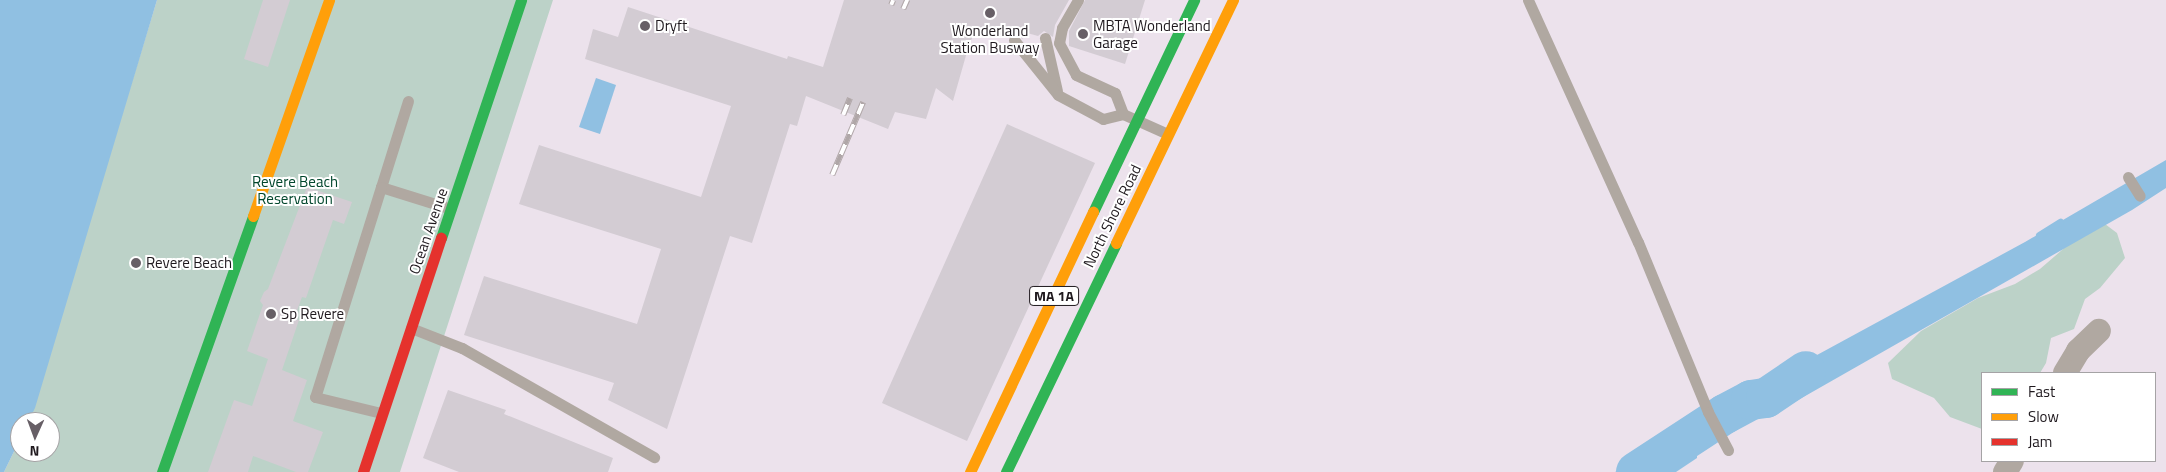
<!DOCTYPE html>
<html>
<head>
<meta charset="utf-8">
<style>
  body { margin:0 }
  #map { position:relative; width:2166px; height:472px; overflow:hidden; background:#ece2ec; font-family:"Titillium Web",sans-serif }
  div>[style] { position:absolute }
  .green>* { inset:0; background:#bcd2c8 }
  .water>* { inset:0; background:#90c0e2 }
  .stream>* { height:7px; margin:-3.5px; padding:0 3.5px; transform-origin:3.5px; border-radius:3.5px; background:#90c0e2 }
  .river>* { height:40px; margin:-20px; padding:0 20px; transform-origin:20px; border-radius:20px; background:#90c0e2 }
  .building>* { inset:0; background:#d3ccd3 }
  .lane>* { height:11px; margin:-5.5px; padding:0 5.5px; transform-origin:5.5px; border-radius:5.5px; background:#b0a8a1 }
  .street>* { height:24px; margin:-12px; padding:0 12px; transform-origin:12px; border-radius:12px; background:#b0a8a1 }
  .fast>* { height:11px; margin:-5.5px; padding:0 5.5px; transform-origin:5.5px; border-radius:5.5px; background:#30b455 }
  .slow>* { height:11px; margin:-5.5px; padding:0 5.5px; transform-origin:5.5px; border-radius:5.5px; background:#ff9f0a }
  .jam>* { height:11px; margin:-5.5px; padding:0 5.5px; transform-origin:5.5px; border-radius:5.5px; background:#e5322d }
  .rail>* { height:5.5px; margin-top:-2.75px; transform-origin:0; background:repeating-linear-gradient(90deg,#fff 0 11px,#b0a7a8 0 22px); box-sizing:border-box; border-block:1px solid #b0a7a8 }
  .dots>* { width:14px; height:14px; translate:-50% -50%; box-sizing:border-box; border:2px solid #fff; border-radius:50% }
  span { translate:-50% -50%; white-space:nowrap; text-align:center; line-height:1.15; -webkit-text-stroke:4px #fff; paint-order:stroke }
  .shield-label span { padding:1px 4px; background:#fff; border:1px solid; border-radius:4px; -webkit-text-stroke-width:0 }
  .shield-label { font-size:14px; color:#1f191e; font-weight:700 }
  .poi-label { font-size:15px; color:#1f191e }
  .left { translate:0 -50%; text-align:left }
  .park-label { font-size:15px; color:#01462c }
  .street-label { font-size:15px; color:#1f191e }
  .legend { position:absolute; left:1981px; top:372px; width:175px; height:90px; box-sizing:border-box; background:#fff; border:1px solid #a5a3a5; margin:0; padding:6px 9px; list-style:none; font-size:15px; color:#1f191e }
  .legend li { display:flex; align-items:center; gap:10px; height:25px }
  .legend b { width:25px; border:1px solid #a5a3a5 }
  .north { position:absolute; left:10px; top:412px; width:50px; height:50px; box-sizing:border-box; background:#fff; border:1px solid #a5a3a5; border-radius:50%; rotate:182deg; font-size:14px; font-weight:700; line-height:20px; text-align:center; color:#1f191e }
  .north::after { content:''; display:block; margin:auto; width:18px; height:22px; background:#675f66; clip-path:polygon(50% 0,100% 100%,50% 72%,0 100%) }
</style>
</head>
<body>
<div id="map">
  <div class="green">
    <i style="clip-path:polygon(157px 0,553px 0,400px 472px,4px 472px,20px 439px,20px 452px,50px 452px,50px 422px,28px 422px)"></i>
    <i style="clip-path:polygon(2105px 224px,2117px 233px,2125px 258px,2100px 288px,2085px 299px,2074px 329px,2051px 338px,2046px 363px,2040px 373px,1982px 373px,1982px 429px,1950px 417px,1934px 398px,1892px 379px,1888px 363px,1921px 331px,1978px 298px,2015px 284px,2040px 269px,2084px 231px)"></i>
  </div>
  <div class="water">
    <i style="clip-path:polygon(0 0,157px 0,35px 408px,28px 422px,20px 422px,20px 439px,4px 472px,0 472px)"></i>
    <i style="clip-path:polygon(596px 78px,616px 85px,600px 134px,579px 127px)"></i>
    <i style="clip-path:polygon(2166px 160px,2166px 188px,2132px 210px,1777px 412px,1769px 416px,1757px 405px,1762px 394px,1817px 355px,2025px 242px)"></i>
    <i style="clip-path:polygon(1687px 434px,1697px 444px,1697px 458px,1676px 472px,1615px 472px)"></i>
  </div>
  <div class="stream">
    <i style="left:2039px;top:235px;width:25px;rotate:-32deg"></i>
  </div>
  <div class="river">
    <i style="left:1636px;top:472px;width:106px;rotate:-33.1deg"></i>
    <i style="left:1725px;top:414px;width:30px;rotate:-28deg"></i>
    <i style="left:1751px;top:400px;width:15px;rotate:-8deg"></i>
    <i style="left:1766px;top:398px;width:48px;rotate:-34deg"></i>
  </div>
  <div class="building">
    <i style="clip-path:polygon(263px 0,290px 0,268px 67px,244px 59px)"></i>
    <i style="clip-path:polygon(844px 0,1069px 0,1055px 25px,1053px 37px,1044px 31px,1038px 36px,1020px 31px,1023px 39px,1013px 33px,1007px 37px,977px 27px,969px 45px,953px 101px,936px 88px,926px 119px,895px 112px,888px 129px,806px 96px,797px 126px,790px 124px,752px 243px,730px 236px,667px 429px,608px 400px,614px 383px,464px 335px,484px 276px,637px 324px,661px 249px,519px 204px,539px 145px,701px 197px,731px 106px,585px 59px,593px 29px,618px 37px,628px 7px,787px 59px,788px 56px,823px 67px)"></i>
    <i style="clip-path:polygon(1085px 0,1145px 0,1125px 64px,1069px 46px,1069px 31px)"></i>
    <i style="clip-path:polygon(1007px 124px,1095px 163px,967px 441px,882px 403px)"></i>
    <i style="clip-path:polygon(307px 187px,352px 202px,344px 224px,333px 220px,306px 298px,302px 297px,294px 319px,299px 320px,282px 370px,307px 380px,293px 421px,323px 432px,308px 472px,296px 472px,253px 456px,248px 472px,208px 472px,234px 400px,252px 406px,268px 359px,247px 351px,263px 305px,260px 301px,264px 292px,268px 289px)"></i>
    <i style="clip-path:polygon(448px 390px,506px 410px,504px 414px,613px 458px,608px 472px,459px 472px,423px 458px)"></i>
  </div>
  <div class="lane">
    <i style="left:1078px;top:0;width:32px;rotate:120deg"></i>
    <i style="left:1062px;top:28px;width:15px;rotate:101deg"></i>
    <i style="left:1059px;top:43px;width:36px;rotate:62deg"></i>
    <i style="left:1076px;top:75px;width:43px;rotate:24.8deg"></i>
    <i style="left:1115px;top:93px;width:22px;rotate:69deg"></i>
    <i style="left:1528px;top:0;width:266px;rotate:65.6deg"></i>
    <i style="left:1638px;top:242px;width:184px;rotate:67.6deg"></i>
    <i style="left:1708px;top:412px;width:43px;rotate:62.2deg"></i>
    <i style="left:1045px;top:38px;width:54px;rotate:77.2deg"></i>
    <i style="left:1014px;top:40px;width:70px;rotate:51.3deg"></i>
    <i style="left:1058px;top:95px;width:51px;rotate:28.1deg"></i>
    <i style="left:1103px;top:119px;width:21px;rotate:-14deg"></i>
    <i style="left:1123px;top:114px;width:49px;rotate:24deg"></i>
    <i style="left:408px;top:101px;width:90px;rotate:107.4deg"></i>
    <i style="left:381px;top:187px;width:73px;rotate:17.4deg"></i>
    <i style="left:2128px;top:177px;width:22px;rotate:58deg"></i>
    <i style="left:381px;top:187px;width:220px;rotate:107.4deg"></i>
    <i style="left:315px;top:397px;width:68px;rotate:13.6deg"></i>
    <i style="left:411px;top:328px;width:55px;rotate:21.4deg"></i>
    <i style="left:462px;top:348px;width:221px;rotate:29.6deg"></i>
  </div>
  <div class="street">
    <i style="left:2065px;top:373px;width:26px;rotate:-59deg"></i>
    <i style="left:2078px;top:351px;width:29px;rotate:-44deg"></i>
    <i style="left:2005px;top:472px;width:13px;rotate:-58deg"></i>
  </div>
  <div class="fast">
    <i style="left:1093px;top:212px;width:235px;rotate:-64.5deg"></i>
    <i style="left:441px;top:238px;width:251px;rotate:-71.4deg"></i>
    <i style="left:162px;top:472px;width:272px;rotate:-70.4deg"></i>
    <i style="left:1006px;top:472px;width:254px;rotate:-64.3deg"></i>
  </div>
  <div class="slow">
    <i style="left:253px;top:216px;width:229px;rotate:-70.6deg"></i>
    <i style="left:1116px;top:243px;width:270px;rotate:-64.3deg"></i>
    <i style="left:970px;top:472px;width:288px;rotate:-64.7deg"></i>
  </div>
  <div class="jam">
    <i style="left:363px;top:472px;width:247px;rotate:-71.6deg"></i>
  </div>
  <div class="rail">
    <i style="left:891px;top:5px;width:5px;rotate:-68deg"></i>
    <i style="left:903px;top:9px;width:10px;rotate:-66deg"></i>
    <i style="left:843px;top:115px;width:18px;rotate:-68deg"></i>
    <i style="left:832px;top:175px;width:79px;rotate:-67deg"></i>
  </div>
  <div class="dots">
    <i style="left:990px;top:13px;background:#675f66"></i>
    <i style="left:645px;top:26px;background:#675f66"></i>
    <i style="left:1083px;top:34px;background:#675f66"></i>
    <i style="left:136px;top:263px;background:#675f66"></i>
    <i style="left:271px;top:314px;background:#675f66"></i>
  </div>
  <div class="shield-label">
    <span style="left:1054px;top:296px">MA 1A</span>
  </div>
  <div class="poi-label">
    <span class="left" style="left:1093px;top:34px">MBTA Wonderland<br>Garage</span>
    <span class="left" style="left:655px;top:26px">Dryft</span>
    <span style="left:990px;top:39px">Wonderland<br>Station Busway</span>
    <span class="left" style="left:146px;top:263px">Revere Beach</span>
    <span class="left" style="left:281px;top:314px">Sp Revere</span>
  </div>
  <div class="park-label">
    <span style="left:295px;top:190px">Revere Beach<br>Reservation</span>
  </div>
  <div class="street-label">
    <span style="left:1112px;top:216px;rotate:-64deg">North Shore Road</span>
    <span style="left:428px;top:231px;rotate:-71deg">Ocean Avenue</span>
  </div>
  <ul class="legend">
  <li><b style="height:6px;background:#30b455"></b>Fast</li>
  <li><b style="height:6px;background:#ff9f0a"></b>Slow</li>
  <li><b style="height:6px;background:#e5322d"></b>Jam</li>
  </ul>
  <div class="north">N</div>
</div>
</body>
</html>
